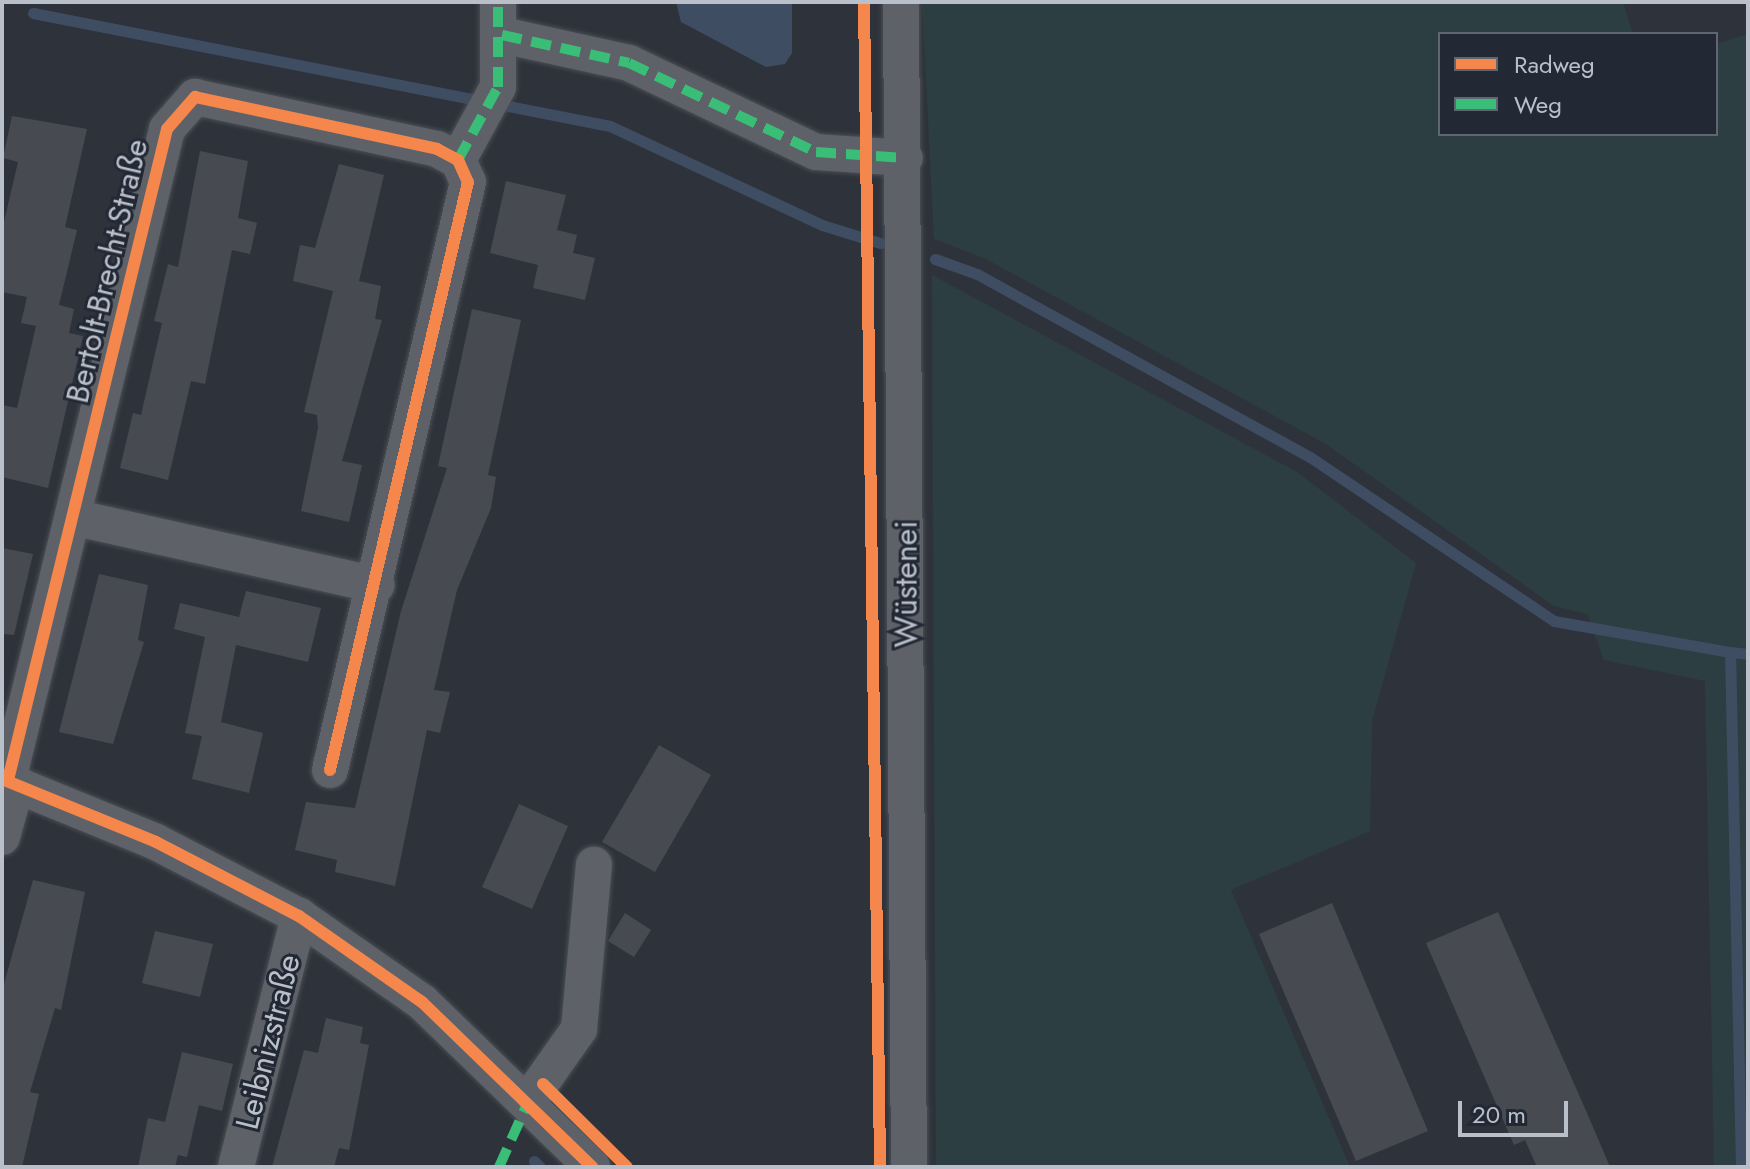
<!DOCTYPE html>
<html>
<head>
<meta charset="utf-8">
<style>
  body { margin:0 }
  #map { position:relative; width:1750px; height:1169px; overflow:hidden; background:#2e333b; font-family:Jost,sans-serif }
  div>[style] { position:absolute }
  .green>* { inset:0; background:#2c3e41 }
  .water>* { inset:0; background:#3f4d63 }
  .stream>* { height:11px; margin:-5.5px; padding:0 5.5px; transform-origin:5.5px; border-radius:5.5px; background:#3f4d63 }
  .building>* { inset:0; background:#474b51 }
  .roads { filter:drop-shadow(0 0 2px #4a4e54) drop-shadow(0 0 2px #4a4e54) }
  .minor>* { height:36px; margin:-18px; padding:0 18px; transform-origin:18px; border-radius:18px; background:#5e6268 }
  .quiet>* { height:10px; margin-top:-5px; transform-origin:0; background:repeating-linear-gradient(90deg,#3abd76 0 20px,transparent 0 30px) }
  .cycleway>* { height:12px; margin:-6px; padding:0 6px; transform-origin:6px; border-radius:6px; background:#f5874c }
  span { translate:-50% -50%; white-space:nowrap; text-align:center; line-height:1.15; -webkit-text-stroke:6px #222935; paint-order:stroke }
  .street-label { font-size:32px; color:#bac0ca }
  .frame { position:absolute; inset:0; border:4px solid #bac0ca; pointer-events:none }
  .legend { position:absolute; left:1438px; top:32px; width:280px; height:104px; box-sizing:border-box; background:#222935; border:2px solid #5f6571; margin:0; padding:10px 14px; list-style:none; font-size:24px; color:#bac0ca }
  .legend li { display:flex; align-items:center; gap:16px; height:40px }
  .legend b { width:40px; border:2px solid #5f6571 }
  .scale { position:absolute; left:1458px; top:1101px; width:110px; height:36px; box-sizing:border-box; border:4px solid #bac0ca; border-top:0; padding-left:10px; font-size:24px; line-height:28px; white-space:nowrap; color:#bac0ca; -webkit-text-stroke:6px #222935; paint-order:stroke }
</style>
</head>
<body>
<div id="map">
  <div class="green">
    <i style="clip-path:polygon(922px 2px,1623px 2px,1633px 34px,1440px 34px,1440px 134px,1716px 134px,1716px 44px,1748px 34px,1748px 1167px,1714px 1167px,1705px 681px,1604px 660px,1587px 614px,1554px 606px,1326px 444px,986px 259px,934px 239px)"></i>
    <i style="clip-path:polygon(932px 275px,1297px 472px,1416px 563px,1372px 721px,1370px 831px,1231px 890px,1350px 1167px,936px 1167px)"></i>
  </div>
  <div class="water">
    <i style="clip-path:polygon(676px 2px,792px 2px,792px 53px,785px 64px,766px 67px,681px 22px)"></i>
  </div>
  <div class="stream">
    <i style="left:33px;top:13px;width:588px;rotate:11.08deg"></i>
    <i style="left:610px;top:126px;width:234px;rotate:25deg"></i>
    <i style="left:822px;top:225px;width:61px;rotate:17.2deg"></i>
    <i style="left:935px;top:259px;width:45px;rotate:19.7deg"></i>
    <i style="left:977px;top:274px;width:380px;rotate:28.8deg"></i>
    <i style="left:1310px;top:457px;width:294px;rotate:33.9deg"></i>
    <i style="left:1554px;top:621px;width:179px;rotate:10deg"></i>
    <i style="left:534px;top:1161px;width:8px;rotate:45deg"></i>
    <i style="left:1741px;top:1167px;width:515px;rotate:-91.22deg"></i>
    <i style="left:1730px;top:652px;width:18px;rotate:6deg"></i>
  </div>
  <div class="building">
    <i style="clip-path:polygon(12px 116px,87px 129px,65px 227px,77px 230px,59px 305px,74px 309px,69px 333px,83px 336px,48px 488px,2px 477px,2px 405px,17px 408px,36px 326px,21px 323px,27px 297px,2px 292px,2px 230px,18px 162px,3px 158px)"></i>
    <i style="clip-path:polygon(200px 151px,248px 161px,238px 218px,257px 223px,250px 254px,232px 250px,205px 384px,191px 381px,168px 480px,120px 468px,133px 413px,141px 415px,162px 323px,154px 321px,168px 264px,178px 267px)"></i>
    <i style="clip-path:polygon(339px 164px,384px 175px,359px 281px,381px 286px,375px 319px,382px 320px,342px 461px,362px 465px,349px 522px,301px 511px,318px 428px,317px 415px,304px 412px,333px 291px,293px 281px,300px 245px,315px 248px)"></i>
    <i style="clip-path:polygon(506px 181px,566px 195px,557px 230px,577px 235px,573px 253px,595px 258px,585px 300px,533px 288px,538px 265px,490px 253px)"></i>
    <i style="clip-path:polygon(472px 309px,521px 320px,488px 475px,496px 477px,491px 508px,457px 590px,434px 690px,450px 692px,440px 733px,427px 730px,395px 886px,335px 872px,337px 860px,295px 850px,306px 802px,355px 808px,401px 611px,447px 468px,438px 466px)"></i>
    <i style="clip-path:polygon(2px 548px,33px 554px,14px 635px,2px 634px)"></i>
    <i style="clip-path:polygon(99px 574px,148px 585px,138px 640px,144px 642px,113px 744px,59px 732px)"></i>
    <i style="clip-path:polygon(246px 591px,321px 608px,308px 662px,236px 645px,221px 722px,263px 733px,249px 793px,192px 779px,202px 736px,185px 733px,205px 637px,174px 629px,180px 603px,239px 617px)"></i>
    <i style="clip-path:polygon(659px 745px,711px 775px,655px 872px,602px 842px)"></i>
    <i style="clip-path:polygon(519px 804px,568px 826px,532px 909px,482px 887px)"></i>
    <i style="clip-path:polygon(33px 880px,85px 892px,61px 1010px,55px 1008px,30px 1092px,39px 1094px,22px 1167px,2px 1167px,2px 991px)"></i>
    <i style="clip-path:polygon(1332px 903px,1428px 1131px,1356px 1161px,1259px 934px)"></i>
    <i style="clip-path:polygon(1498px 912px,1587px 1113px,1610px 1167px,1537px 1167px,1525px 1140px,1514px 1145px,1426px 943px)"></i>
    <i style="clip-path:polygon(625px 913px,651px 930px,634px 957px,608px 941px)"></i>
    <i style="clip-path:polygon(155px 931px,213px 944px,200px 997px,142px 983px)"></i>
    <i style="clip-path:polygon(326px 1018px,363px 1027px,360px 1043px,369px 1045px,349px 1150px,339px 1148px,334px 1167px,272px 1167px,304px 1050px,318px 1053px)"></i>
    <i style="clip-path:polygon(182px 1052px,233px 1064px,222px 1111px,199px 1105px,187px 1157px,178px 1155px,175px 1167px,138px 1167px,148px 1118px,165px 1122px)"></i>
  </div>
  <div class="roads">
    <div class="minor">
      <i style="left:901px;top:2px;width:1165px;rotate:89.61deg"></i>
      <i style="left:502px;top:35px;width:130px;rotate:12.4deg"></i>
      <i style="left:629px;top:63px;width:207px;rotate:25.5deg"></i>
      <i style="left:816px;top:152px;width:89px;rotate:3.9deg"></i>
      <i style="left:458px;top:160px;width:83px;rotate:-61.3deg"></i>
      <i style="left:498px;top:87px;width:85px;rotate:-90deg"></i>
      <i style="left:77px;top:518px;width:307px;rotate:12.6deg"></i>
      <i style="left:2px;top:779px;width:166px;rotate:22.2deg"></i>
      <i style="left:156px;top:842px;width:161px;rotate:27.4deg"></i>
      <i style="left:299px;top:916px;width:150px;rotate:35deg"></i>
      <i style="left:422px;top:1002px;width:237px;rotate:44.1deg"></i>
      <i style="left:8px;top:780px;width:670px;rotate:-76.27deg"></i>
      <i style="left:167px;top:129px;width:43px;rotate:-48.8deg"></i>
      <i style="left:195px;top:97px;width:248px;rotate:12.1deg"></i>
      <i style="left:437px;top:149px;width:24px;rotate:28deg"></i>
      <i style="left:458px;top:160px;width:24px;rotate:66deg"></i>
      <i style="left:468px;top:182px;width:604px;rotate:103.21deg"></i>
      <i style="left:2px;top:837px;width:56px;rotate:-74.5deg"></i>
      <i style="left:529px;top:1100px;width:87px;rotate:-54.8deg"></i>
      <i style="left:579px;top:1029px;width:165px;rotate:-84.8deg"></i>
      <i style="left:236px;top:1167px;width:259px;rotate:-75.9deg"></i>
    </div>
  </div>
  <div class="quiet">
    <i style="left:502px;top:35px;width:130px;rotate:12.4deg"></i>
    <i style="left:629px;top:63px;width:207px;rotate:25.5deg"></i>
    <i style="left:816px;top:152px;width:89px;rotate:3.9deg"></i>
    <i style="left:458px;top:160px;width:83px;rotate:-61.3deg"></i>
    <i style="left:498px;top:87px;width:85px;rotate:-90deg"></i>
    <i style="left:499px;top:1167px;width:73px;rotate:-65.9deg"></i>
  </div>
  <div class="cycleway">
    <i style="left:864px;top:2px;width:1165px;rotate:89.21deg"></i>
    <i style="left:2px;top:779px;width:166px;rotate:22.2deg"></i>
    <i style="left:156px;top:842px;width:161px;rotate:27.4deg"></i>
    <i style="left:299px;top:916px;width:150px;rotate:35deg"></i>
    <i style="left:422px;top:1002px;width:237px;rotate:44.1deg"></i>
    <i style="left:8px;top:780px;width:670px;rotate:-76.27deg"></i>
    <i style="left:167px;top:129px;width:43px;rotate:-48.8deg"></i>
    <i style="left:195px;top:97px;width:248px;rotate:12.1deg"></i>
    <i style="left:437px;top:149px;width:24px;rotate:28deg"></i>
    <i style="left:458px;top:160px;width:24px;rotate:66deg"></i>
    <i style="left:468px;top:182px;width:604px;rotate:103.21deg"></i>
    <i style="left:543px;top:1084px;width:118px;rotate:44.7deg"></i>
  </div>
  <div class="street-label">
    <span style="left:107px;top:271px;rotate:-77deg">Bertolt-Brecht-Straße</span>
    <span style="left:906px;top:584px;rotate:-90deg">Wüstenei</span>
    <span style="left:268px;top:1042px;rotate:-76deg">Leibnizstraße</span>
  </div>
  <div class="frame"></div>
  <ul class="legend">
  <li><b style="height:10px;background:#f5874c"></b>Radweg</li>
  <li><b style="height:10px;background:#3abd76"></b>Weg</li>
  </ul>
  <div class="scale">20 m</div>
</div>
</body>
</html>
